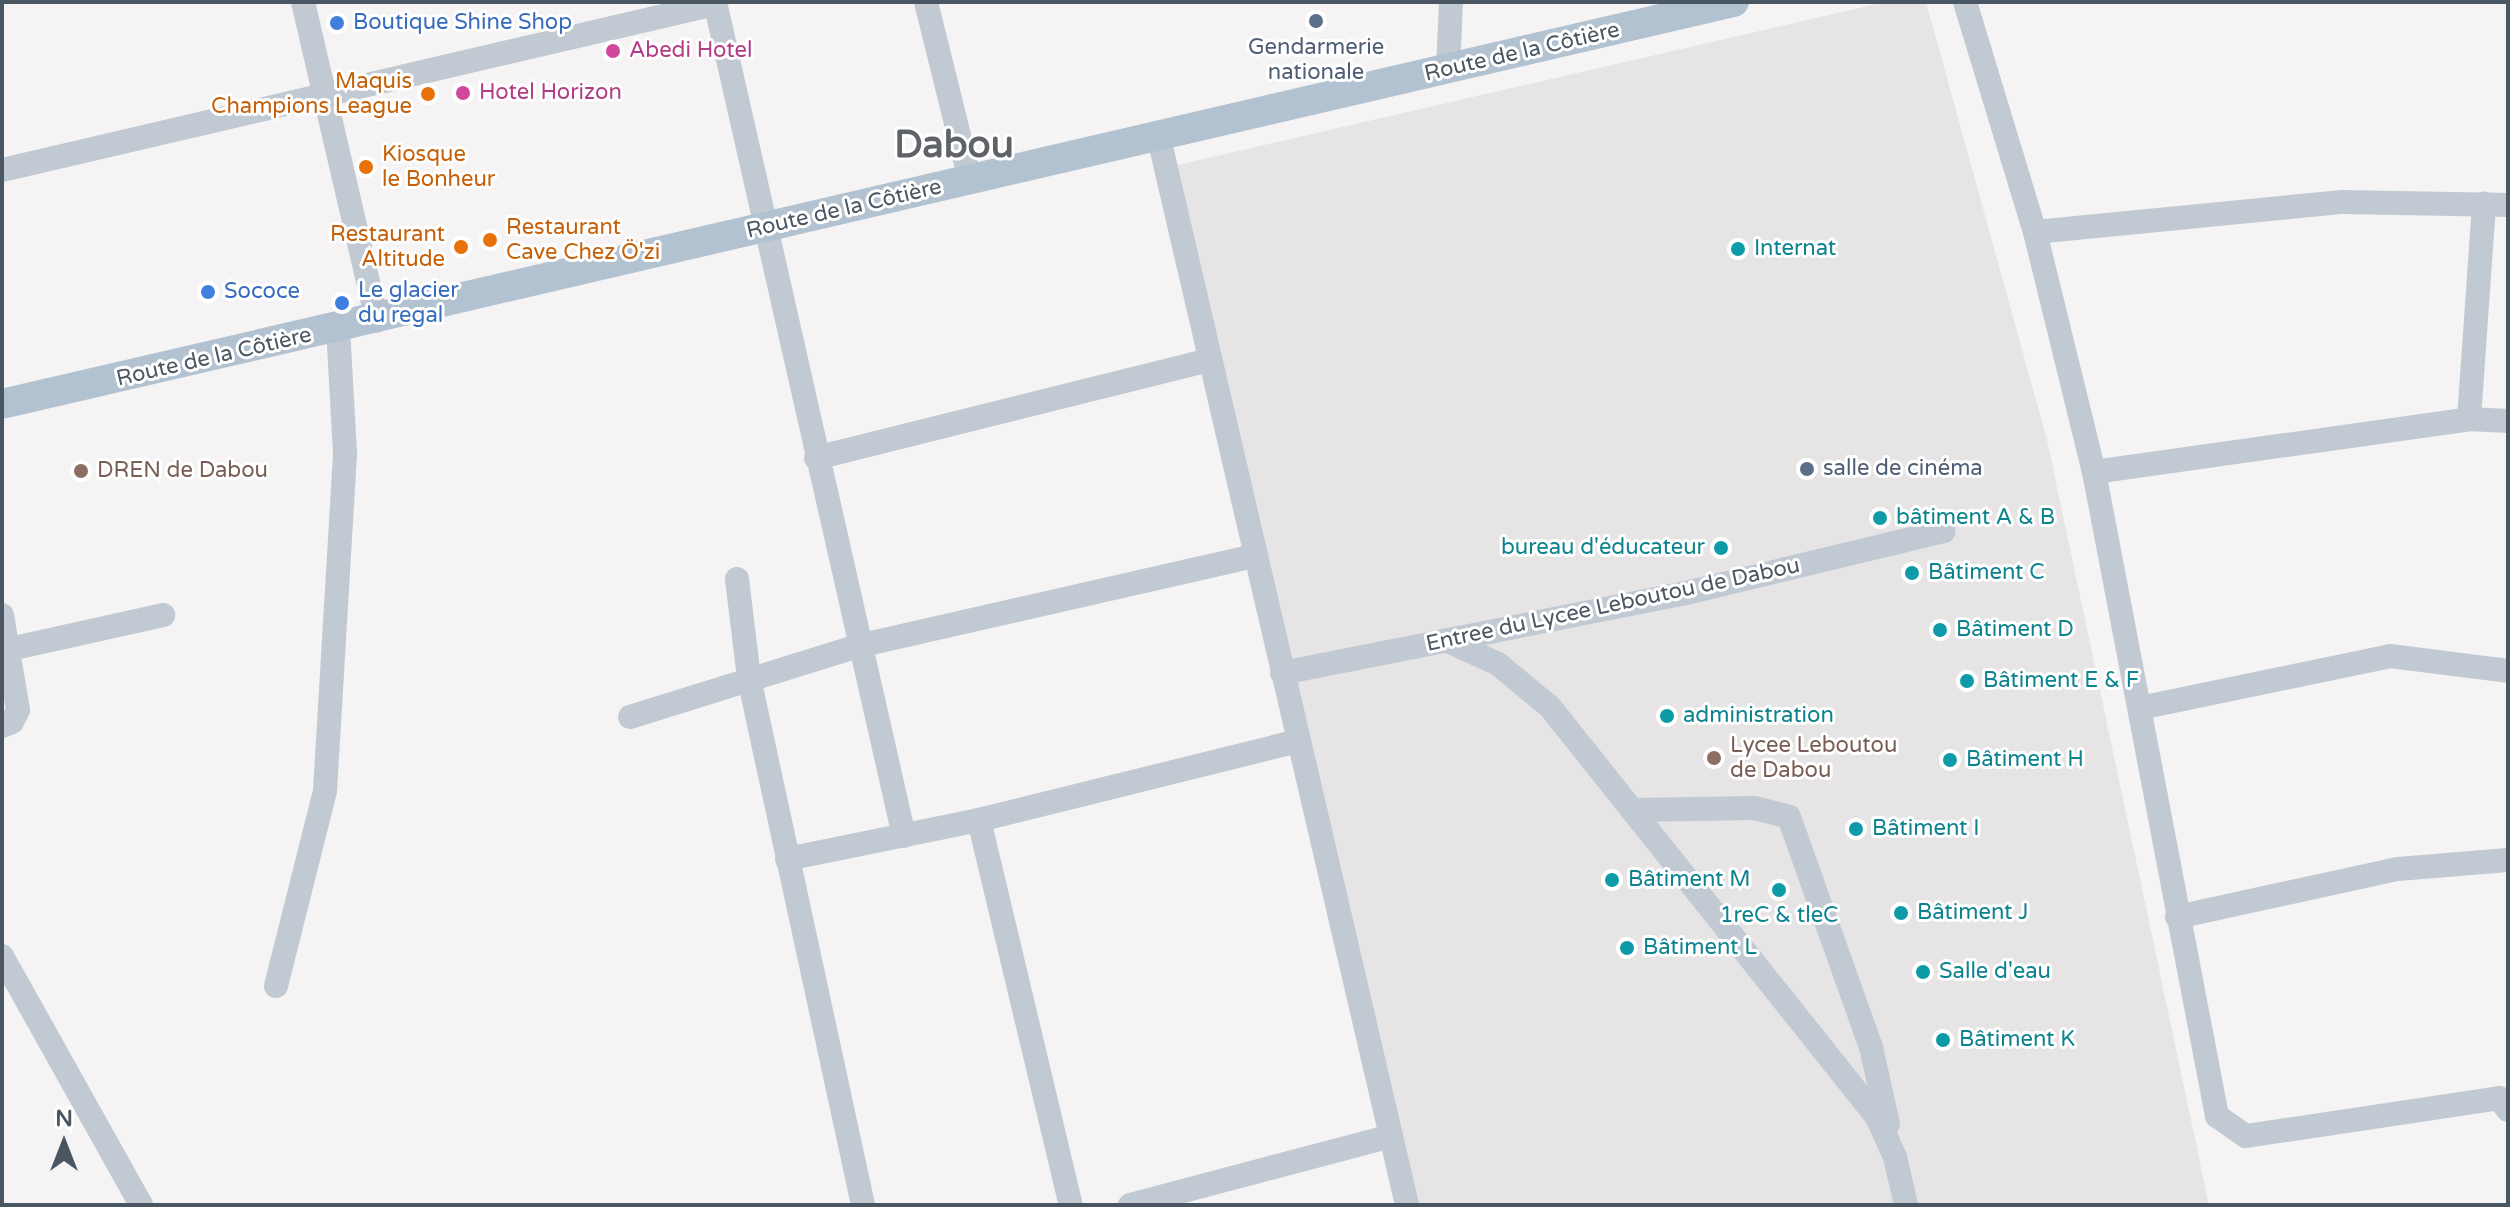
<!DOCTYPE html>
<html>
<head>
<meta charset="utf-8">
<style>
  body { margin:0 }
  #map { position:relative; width:2510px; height:1207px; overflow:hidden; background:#f5f3f3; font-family:"Varela Round",sans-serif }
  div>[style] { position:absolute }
  .education>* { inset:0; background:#e6e4e5 }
  .minor>* { height:24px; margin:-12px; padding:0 12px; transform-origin:12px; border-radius:12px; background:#c1cad2 }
  .major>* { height:30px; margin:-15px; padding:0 15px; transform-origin:15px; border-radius:15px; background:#b3c2d1 }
  .dots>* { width:22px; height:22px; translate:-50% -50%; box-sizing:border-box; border:4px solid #fff; border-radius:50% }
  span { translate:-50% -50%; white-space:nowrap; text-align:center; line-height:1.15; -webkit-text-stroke:6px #fff; paint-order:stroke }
  .shop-label { font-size:22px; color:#366cbe }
  .left { translate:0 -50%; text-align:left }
  .service-label { font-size:22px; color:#4e5e75 }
  .hotel-label { font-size:22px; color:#b23c85 }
  .street-label { font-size:22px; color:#4a5661 }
  .food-label { font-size:22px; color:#c56008 }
  .right { translate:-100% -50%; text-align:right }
  .culture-label { font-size:22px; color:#0d838f }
  .education-label { font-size:22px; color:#785e54 }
  .town-label { font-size:38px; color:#5f6368; font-weight:700 }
  .frame { position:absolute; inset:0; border:4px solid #4a5661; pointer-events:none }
  .north { position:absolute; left:24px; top:1103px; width:80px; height:80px; -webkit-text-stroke:6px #fff; paint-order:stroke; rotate:0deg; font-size:22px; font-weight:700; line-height:32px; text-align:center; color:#4a5661 }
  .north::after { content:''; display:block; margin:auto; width:28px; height:36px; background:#4a5661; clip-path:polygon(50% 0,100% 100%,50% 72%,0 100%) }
</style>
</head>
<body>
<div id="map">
  <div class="education">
    <i style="clip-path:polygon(1885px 2px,1926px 2px,2047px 440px,2209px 1205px,1418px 1205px,1173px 166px)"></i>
  </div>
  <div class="minor">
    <i style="left:303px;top:2px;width:327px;rotate:76.9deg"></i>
    <i style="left:715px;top:2px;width:855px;rotate:77.23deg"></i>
    <i style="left:926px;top:2px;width:183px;rotate:76.1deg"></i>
    <i style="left:1965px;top:2px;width:240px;rotate:73.1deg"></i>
    <i style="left:2035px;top:232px;width:247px;rotate:76.2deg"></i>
    <i style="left:2094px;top:472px;width:656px;rotate:79.19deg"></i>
    <i style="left:2217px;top:1116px;width:35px;rotate:35deg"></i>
    <i style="left:2246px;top:1136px;width:256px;rotate:-8.5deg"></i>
    <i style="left:2499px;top:1098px;width:15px;rotate:53deg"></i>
    <i style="left:1448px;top:70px;width:68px;rotate:-87.5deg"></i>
    <i style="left:1158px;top:134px;width:1100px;rotate:76.91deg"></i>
    <i style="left:2px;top:170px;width:732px;rotate:-13.11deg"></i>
    <i style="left:2035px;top:232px;width:309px;rotate:-5.6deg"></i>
    <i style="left:2343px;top:202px;width:165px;rotate:1deg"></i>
    <i style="left:2469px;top:419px;width:216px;rotate:-86deg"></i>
    <i style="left:816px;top:458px;width:406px;rotate:-14deg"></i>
    <i style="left:2094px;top:472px;width:379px;rotate:-8deg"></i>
    <i style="left:2469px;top:419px;width:39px;rotate:3deg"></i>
    <i style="left:737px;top:579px;width:100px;rotate:83.1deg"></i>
    <i style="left:749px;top:678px;width:539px;rotate:77.79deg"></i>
    <i style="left:2px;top:615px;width:96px;rotate:80.4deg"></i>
    <i style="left:18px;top:710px;width:13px;rotate:117deg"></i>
    <i style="left:12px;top:722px;width:11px;rotate:158deg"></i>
    <i style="left:1446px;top:640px;width:57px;rotate:24.8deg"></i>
    <i style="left:1498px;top:664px;width:67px;rotate:39.6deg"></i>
    <i style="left:1550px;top:707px;width:524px;rotate:51.43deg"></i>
    <i style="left:1877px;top:1117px;width:44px;rotate:65.8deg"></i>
    <i style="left:1895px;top:1157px;width:49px;rotate:77.1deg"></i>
    <i style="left:10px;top:649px;width:157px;rotate:-12.5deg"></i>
    <i style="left:1282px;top:673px;width:408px;rotate:-11.2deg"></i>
    <i style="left:1682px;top:594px;width:269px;rotate:-13.5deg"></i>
    <i style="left:2140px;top:708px;width:255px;rotate:-11.7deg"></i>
    <i style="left:2390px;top:656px;width:119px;rotate:7.2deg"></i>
    <i style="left:630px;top:717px;width:239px;rotate:-17.3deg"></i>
    <i style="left:858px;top:646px;width:405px;rotate:-12.8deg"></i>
    <i style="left:1632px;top:810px;width:122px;rotate:-0.9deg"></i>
    <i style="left:1754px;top:808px;width:36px;rotate:14deg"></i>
    <i style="left:1789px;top:817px;width:244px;rotate:70.4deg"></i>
    <i style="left:1871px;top:1047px;width:79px;rotate:77.6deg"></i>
    <i style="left:979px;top:820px;width:396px;rotate:76.6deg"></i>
    <i style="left:787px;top:859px;width:196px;rotate:-11.5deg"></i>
    <i style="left:979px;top:820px;width:329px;rotate:-13.9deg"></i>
    <i style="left:2177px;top:917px;width:226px;rotate:-12.3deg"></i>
    <i style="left:2398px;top:869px;width:110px;rotate:-4.7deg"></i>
    <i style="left:2px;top:956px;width:285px;rotate:60.8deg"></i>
    <i style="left:276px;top:986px;width:201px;rotate:-75.9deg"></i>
    <i style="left:325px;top:791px;width:339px;rotate:-86.6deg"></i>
    <i style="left:345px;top:453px;width:124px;rotate:-93.2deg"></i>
    <i style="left:1130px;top:1205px;width:270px;rotate:-14.8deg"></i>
  </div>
  <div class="major">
    <i style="left:2px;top:404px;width:1778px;rotate:-13.07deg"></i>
  </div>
  <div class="dots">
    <i style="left:1316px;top:21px;background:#5c6f8a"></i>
    <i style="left:337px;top:23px;background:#3f7fe0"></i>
    <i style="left:613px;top:51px;background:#d1479c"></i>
    <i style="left:463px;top:93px;background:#d1479c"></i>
    <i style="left:428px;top:94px;background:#e8710a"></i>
    <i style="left:366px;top:167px;background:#e8710a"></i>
    <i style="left:490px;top:240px;background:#e8710a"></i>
    <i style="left:461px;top:247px;background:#e8710a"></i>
    <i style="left:1738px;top:249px;background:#0f9aa8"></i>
    <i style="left:208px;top:292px;background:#3f7fe0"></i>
    <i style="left:342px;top:303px;background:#3f7fe0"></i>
    <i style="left:1807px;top:469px;background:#5c6f8a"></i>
    <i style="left:81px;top:471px;background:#8d6e63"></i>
    <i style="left:1880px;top:518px;background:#0f9aa8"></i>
    <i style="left:1721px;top:548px;background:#0f9aa8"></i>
    <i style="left:1912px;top:573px;background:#0f9aa8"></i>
    <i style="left:1940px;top:630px;background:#0f9aa8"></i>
    <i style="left:1967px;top:681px;background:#0f9aa8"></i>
    <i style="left:1667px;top:716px;background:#0f9aa8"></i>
    <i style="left:1714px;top:758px;background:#8d6e63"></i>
    <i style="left:1950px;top:760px;background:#0f9aa8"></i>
    <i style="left:1856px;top:829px;background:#0f9aa8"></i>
    <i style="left:1612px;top:880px;background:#0f9aa8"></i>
    <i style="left:1779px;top:890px;background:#0f9aa8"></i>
    <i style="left:1901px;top:913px;background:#0f9aa8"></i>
    <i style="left:1627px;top:948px;background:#0f9aa8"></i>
    <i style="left:1923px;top:972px;background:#0f9aa8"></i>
    <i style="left:1943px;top:1040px;background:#0f9aa8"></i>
  </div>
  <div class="shop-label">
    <span class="left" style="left:353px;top:23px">Boutique Shine Shop</span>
    <span class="left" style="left:358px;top:303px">Le glacier<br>du regal</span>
    <span class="left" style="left:224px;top:292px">Sococe</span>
  </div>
  <div class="service-label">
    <span style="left:1316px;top:60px">Gendarmerie<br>nationale</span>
    <span class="left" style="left:1823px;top:469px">salle de cinéma</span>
  </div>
  <div class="hotel-label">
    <span class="left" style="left:629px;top:51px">Abedi Hotel</span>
    <span class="left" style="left:479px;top:93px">Hotel Horizon</span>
  </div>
  <div class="street-label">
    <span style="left:1522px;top:52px;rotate:-13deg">Route de la Côtière</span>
    <span style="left:844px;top:209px;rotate:-13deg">Route de la Côtière</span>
    <span style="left:214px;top:357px;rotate:-13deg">Route de la Côtière</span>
    <span style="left:1613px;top:605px;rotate:-12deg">Entree du Lycee Leboutou de Dabou</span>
  </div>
  <div class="food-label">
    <span class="right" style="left:412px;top:94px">Maquis<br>Champions League</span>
    <span class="left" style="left:382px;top:167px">Kiosque<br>le Bonheur</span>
    <span class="left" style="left:506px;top:240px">Restaurant<br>Cave Chez Ö'zi</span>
    <span class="right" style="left:445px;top:247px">Restaurant<br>Altitude</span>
  </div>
  <div class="culture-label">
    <span class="left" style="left:1754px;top:249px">Internat</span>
    <span class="left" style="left:1896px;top:518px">bâtiment A &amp; B</span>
    <span class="right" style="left:1705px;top:548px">bureau d'éducateur</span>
    <span class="left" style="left:1928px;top:573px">Bâtiment C</span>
    <span class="left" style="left:1956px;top:630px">Bâtiment D</span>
    <span class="left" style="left:1983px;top:681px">Bâtiment E &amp; F</span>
    <span class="left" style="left:1683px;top:716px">administration</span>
    <span class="left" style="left:1966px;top:760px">Bâtiment H</span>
    <span class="left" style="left:1872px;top:829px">Bâtiment I</span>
    <span class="left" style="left:1628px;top:880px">Bâtiment M</span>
    <span class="left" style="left:1917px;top:913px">Bâtiment J</span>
    <span style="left:1779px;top:916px">1reC &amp; tleC</span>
    <span class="left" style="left:1643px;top:948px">Bâtiment L</span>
    <span class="left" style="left:1939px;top:972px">Salle d'eau</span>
    <span class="left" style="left:1959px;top:1040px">Bâtiment K</span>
  </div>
  <div class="education-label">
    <span class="left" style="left:97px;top:471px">DREN de Dabou</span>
    <span class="left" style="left:1730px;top:758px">Lycee Leboutou<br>de Dabou</span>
  </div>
  <div class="town-label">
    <span style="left:954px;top:146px">Dabou</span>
  </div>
  <div class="frame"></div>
  <div class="north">N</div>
</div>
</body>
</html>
